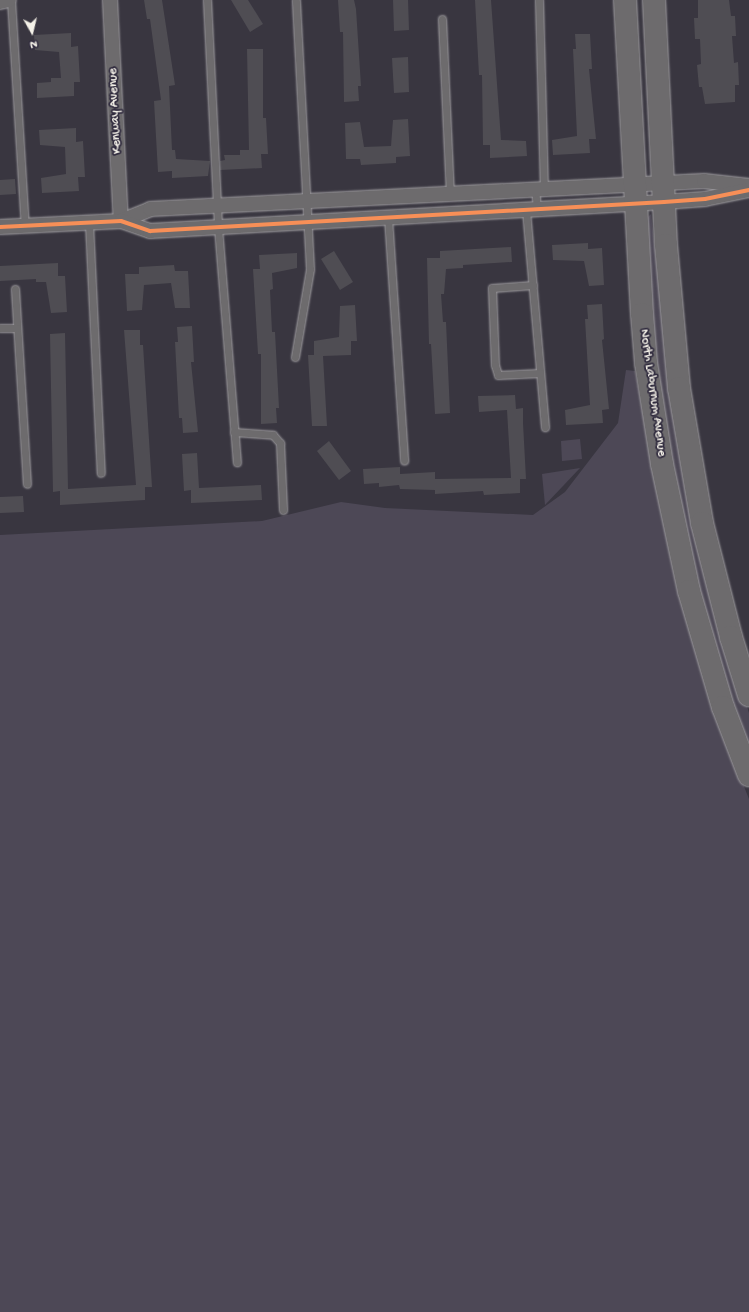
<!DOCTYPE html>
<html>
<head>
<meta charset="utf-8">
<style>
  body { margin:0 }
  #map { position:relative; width:749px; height:1312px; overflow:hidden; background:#393640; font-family:"Gochi Hand",sans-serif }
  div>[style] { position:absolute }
  .green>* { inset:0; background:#4d4856 }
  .building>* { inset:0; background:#4f4d53 }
  .roads { filter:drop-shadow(0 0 1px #9e9c9f) drop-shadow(0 0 1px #9e9c9f) }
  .lane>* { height:7px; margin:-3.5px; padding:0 3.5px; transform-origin:3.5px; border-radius:3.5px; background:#6d6b6d }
  .street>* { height:14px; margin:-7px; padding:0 7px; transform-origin:7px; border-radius:7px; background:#6d6b6d }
  .primary>* { height:22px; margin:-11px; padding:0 11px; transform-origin:11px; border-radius:11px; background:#6d6b6d }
  .cycleway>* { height:4px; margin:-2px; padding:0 2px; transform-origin:2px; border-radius:2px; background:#f78f57 }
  span { translate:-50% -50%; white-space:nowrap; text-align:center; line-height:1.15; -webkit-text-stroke:3.5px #2f2a3d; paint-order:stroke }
  .street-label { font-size:13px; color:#f4f1e8 }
  .north { position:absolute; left:12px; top:12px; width:40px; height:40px; -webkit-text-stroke:3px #2f2a3d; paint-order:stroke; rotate:172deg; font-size:11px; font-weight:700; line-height:16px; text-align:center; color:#f4f1e8 }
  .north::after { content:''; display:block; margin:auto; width:14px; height:18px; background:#f4f1e8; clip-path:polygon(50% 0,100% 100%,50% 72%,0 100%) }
</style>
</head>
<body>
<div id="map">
  <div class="green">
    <i style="clip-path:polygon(651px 214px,659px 286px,714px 596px,749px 713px,749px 755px,708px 635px,666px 441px,652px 324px,646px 219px)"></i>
    <i style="clip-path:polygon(626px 370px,635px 371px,657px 486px,739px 774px,749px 799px,749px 1312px,0 1312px,0 535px,262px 521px,341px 502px,385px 508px,533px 515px,565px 492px,618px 423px)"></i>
    <i style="clip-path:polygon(580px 439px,582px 459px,562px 461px,561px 441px)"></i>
    <i style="clip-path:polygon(580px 468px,545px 505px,542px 474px)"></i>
  </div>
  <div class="building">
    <i style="clip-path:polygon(144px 0,162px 0,175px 85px,169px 86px,172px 150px,175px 150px,176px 159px,210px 161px,208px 176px,172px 178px,172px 171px,158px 172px,154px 101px,161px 100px,150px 19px,147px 19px)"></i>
    <i style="clip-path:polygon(231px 0,248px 0,263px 24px,250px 32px)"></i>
    <i style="clip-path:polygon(338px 0,354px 0,356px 9px,361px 86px,358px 86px,359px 101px,344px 102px,343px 32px,340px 32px)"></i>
    <i style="clip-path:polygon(393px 0,408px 0,409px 30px,394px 31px)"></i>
    <i style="clip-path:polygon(475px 0,491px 0,501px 140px,526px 141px,527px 156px,490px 158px,490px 145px,483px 145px,482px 75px,479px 75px)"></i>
    <i style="clip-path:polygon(698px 0,729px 0,731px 16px,735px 16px,736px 36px,732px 36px,734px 63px,738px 62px,739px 85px,735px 85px,735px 102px,705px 104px,702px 87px,699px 87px,697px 65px,701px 64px,700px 39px,695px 39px,694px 18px,698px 18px)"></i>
    <i style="clip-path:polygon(71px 33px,71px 47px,78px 46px,80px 82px,74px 82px,74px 96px,37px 98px,37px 83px,51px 82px,51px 78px,61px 78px,59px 52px,35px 50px,34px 35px)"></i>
    <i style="clip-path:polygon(575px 34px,590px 34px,592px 69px,589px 69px,596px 139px,589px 139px,590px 153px,553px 155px,552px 140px,577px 136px,573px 49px,576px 49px)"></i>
    <i style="clip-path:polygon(247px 49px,263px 49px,263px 118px,266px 118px,268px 154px,261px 154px,262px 168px,220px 170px,220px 161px,225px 160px,224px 155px,240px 155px,240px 150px,249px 150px)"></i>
    <i style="clip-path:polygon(408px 57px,409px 92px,394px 93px,392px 58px)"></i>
    <i style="clip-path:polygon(408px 119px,410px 156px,396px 157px,396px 163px,361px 165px,360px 159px,346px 159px,345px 123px,360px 122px,364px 147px,391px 146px,393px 120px)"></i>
    <i style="clip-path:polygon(76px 128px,76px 142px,83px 141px,85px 177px,78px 177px,79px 191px,42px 193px,41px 178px,66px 174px,65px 147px,40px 145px,39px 130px)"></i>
    <i style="clip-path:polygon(15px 179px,16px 194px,0 195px,0 180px)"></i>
    <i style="clip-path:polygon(588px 243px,588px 249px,602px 248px,604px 285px,589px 286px,584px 261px,553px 260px,552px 245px)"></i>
    <i style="clip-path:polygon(511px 247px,512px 262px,463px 265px,463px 268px,446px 269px,444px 294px,441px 294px,443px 322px,446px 322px,450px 413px,435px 414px,431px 344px,429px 344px,427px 258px,440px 258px,440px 251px)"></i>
    <i style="clip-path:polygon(334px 251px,353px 282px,340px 290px,321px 259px)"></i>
    <i style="clip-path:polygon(297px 253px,297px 268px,272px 273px,273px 289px,270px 290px,272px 332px,275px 332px,279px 408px,276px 408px,277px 423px,261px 424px,261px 354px,258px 354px,253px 269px,260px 269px,259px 255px)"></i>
    <i style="clip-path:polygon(58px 263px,58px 276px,65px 276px,67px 312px,51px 313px,46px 282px,36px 282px,36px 279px,0 281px,0 266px)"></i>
    <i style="clip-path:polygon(174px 265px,175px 271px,188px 271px,190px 308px,175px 308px,171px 283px,144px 285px,142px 310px,127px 311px,125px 274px,139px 274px,139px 267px)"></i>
    <i style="clip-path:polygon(602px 304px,604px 339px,602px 340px,609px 409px,602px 410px,603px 423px,566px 425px,565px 410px,590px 405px,585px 319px,588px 319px,587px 305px)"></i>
    <i style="clip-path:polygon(355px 305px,357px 341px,351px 341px,351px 355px,323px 356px,327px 426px,312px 426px,308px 355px,314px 355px,314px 341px,339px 337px,340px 306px)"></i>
    <i style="clip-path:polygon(192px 326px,194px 362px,191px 362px,198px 432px,183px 433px,182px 418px,179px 418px,175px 342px,178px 342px,177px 327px)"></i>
    <i style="clip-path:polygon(124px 330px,140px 330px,140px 345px,143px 345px,152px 487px,145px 487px,145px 500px,60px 505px,60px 491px,53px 492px,50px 334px,65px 333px,68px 489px,136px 485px)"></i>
    <i style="clip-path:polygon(515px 395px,516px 409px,523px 408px,523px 423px,526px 479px,520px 479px,520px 493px,484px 495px,483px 491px,435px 494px,435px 490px,400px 489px,399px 485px,379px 487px,379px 483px,364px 484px,363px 469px,400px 467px,400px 474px,435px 472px,435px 479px,511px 478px,507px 410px,479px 412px,478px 396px)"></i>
    <i style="clip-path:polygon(329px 441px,351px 471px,339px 480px,317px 451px)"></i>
    <i style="clip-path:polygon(197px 453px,199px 488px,261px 485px,262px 500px,191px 503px,191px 490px,184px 491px,182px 454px)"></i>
    <i style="clip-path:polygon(23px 496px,24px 512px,0 513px,0 497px)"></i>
  </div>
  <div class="roads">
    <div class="lane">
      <i style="left:11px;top:0;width:226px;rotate:86.5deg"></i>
      <i style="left:207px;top:0;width:227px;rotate:87.2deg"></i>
      <i style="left:218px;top:227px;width:236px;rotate:85.4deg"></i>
      <i style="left:539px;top:0;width:189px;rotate:88.5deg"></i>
      <i style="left:442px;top:19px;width:174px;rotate:87.4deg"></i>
      <i style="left:535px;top:189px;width:20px;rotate:84deg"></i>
      <i style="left:526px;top:210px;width:218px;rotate:85deg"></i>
      <i style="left:388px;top:217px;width:244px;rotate:86.2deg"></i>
      <i style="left:89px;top:223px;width:250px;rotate:87.3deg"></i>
      <i style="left:533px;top:285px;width:41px;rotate:175.8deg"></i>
      <i style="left:492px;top:288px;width:77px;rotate:87.8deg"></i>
      <i style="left:495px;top:365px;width:10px;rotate:73deg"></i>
      <i style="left:498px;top:375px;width:42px;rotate:-2.7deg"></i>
      <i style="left:15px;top:289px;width:195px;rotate:86.5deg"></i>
      <i style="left:0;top:328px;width:17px"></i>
      <i style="left:295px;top:357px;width:89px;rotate:-80.3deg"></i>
      <i style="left:310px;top:269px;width:269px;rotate:-93deg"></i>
      <i style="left:234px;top:432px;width:39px;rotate:4deg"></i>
      <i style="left:273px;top:435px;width:11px;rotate:49deg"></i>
      <i style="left:280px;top:443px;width:67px;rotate:87.4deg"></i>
    </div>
    <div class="street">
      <i style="left:110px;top:0;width:221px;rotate:87.2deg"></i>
      <i style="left:0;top:2px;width:9px;rotate:-13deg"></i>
      <i style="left:121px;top:221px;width:31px;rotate:-22deg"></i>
      <i style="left:150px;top:209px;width:555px;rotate:-2.89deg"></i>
      <i style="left:704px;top:181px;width:45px;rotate:6.3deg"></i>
      <i style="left:0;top:227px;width:121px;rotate:-2.8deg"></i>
      <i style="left:121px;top:221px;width:31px;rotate:19deg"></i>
      <i style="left:150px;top:231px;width:515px;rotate:-3.23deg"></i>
      <i style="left:664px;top:202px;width:41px;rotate:-4.2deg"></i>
      <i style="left:705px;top:199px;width:45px;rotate:-11.6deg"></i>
    </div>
    <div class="primary">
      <i style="left:625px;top:0;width:314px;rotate:86.9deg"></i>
      <i style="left:642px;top:314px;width:49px;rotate:85.3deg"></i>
      <i style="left:646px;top:363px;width:102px;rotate:81deg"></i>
      <i style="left:662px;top:464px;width:130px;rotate:78deg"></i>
      <i style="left:689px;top:591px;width:121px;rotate:73.7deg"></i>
      <i style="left:723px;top:707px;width:73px;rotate:69.1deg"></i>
      <i style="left:654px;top:0;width:245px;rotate:87.2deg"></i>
      <i style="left:666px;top:245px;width:144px;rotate:84.8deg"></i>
      <i style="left:679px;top:388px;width:137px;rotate:80.3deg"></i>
      <i style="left:702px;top:523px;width:118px;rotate:75.7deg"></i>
      <i style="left:731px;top:637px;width:61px;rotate:72.8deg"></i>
    </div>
  </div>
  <div class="cycleway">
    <i style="left:0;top:227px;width:121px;rotate:-2.8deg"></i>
    <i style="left:121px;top:221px;width:31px;rotate:19deg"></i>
    <i style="left:150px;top:231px;width:515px;rotate:-3.23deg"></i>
    <i style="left:664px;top:202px;width:41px;rotate:-4.2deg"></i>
    <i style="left:705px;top:199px;width:45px;rotate:-11.6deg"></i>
  </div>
  <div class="street-label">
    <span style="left:116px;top:111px;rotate:-93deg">Kenway Avenue</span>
    <span style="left:652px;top:393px;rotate:82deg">North Laburnum Avenue</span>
  </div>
  <div class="north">N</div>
</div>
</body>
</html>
